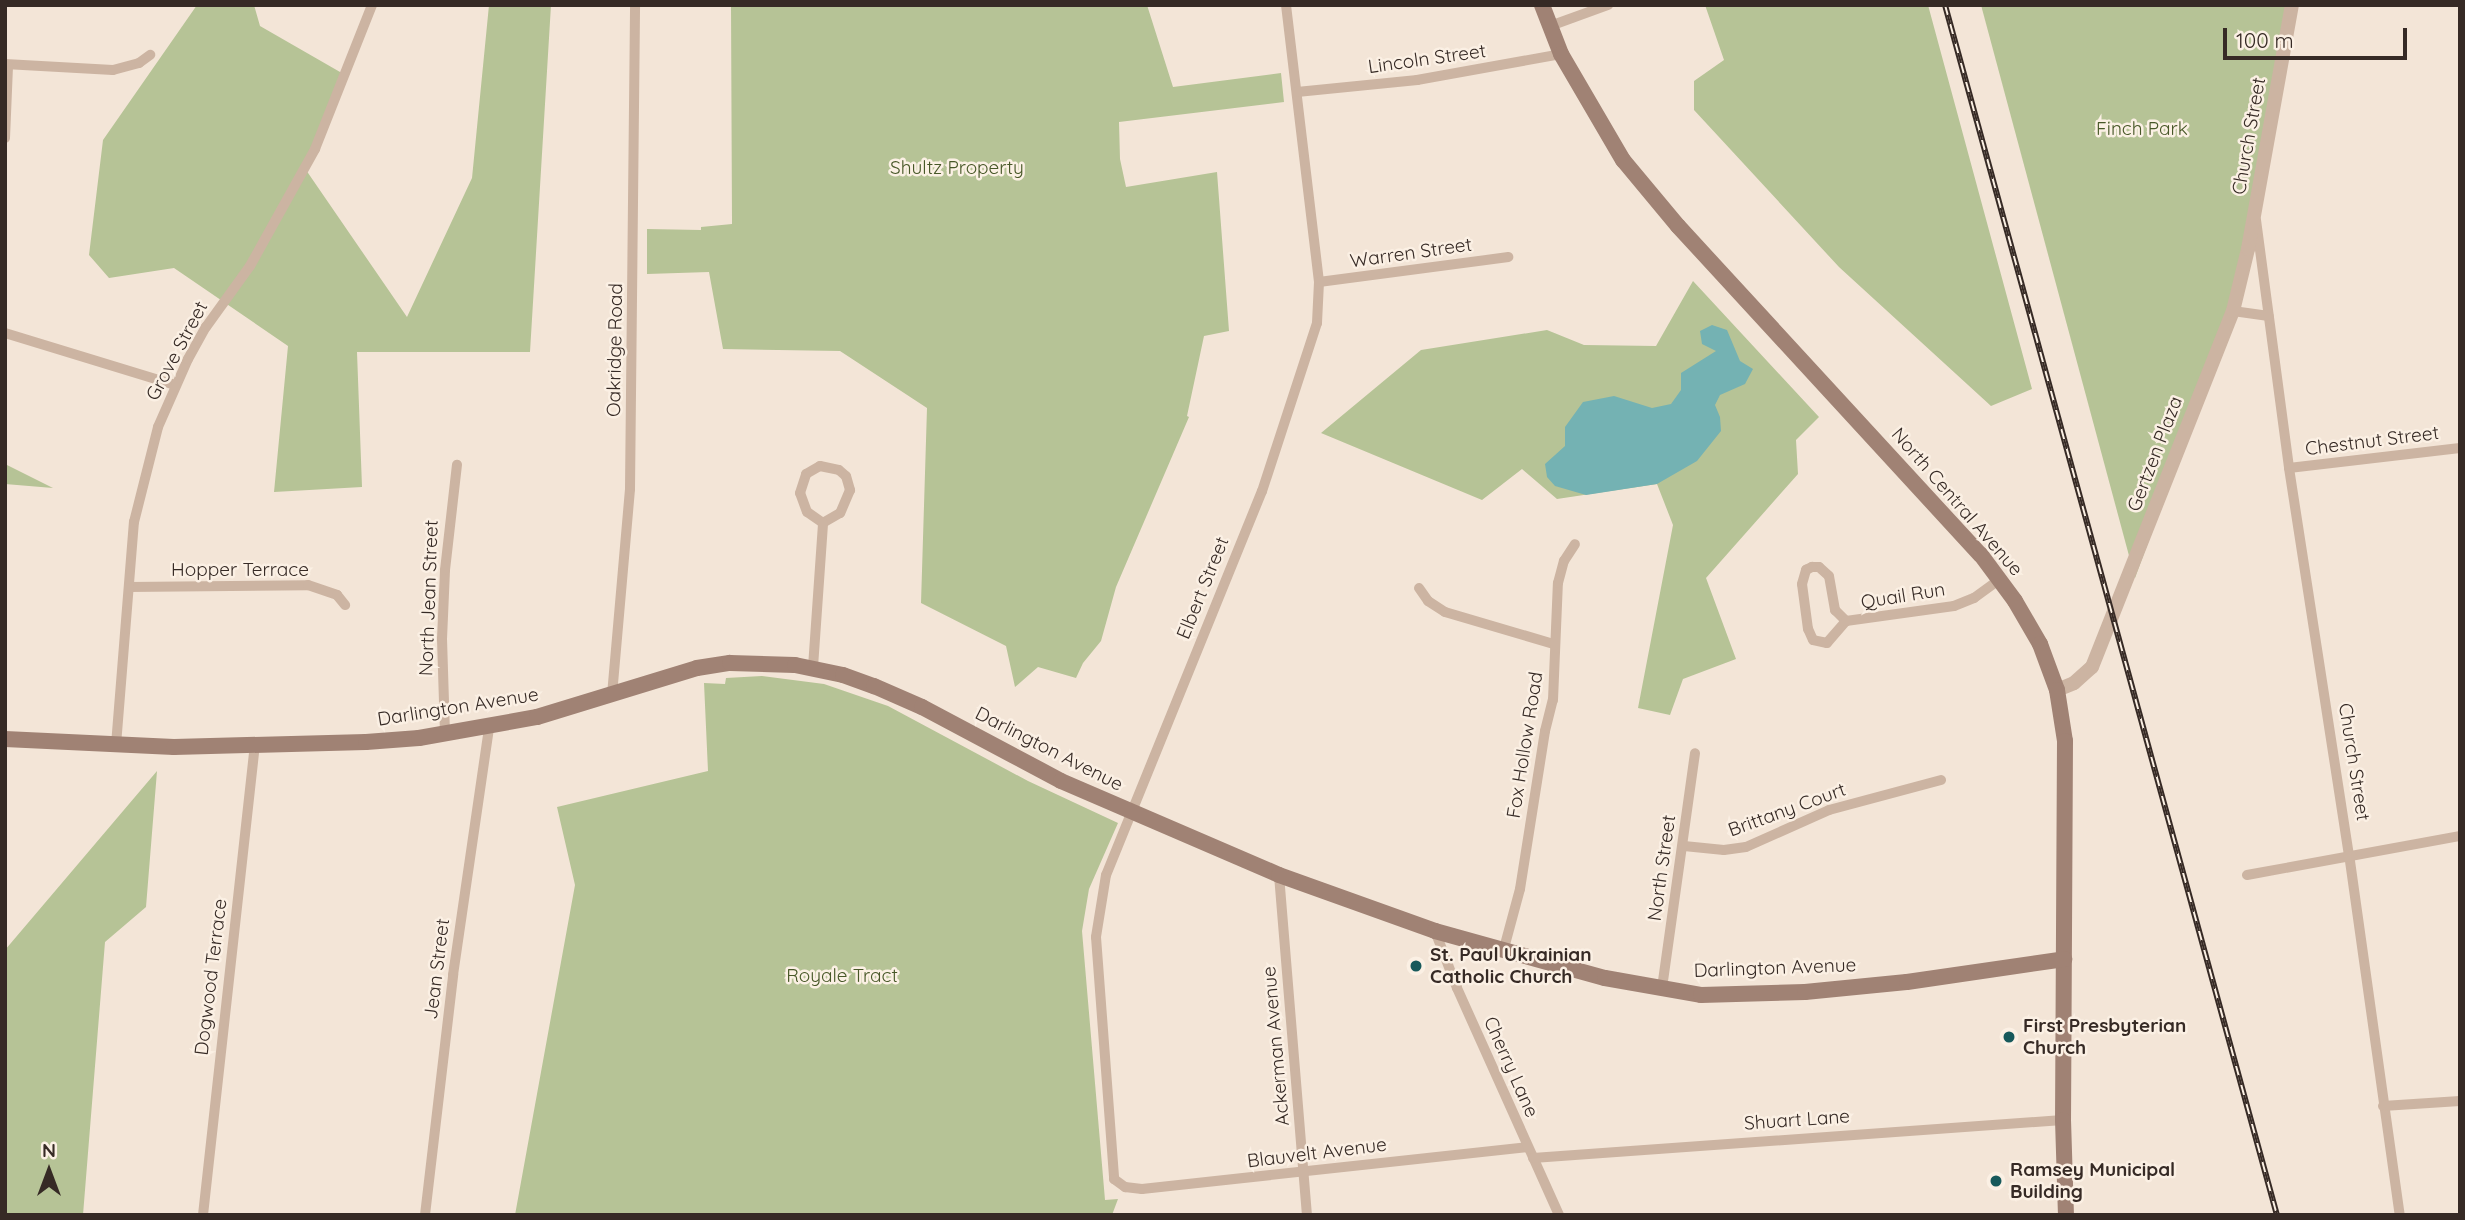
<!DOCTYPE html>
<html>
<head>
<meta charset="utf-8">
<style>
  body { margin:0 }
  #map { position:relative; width:2465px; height:1220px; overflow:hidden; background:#f3e5d7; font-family:Quicksand,sans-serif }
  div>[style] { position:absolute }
  .green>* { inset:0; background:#b6c396 }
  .water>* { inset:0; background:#74b2b3 }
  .minor>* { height:10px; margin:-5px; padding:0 5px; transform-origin:5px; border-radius:5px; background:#ccb4a2 }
  .tertiary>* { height:14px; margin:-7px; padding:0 7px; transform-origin:7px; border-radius:7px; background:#ccb4a2 }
  .secondary>* { height:16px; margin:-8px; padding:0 8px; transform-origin:8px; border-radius:8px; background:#a08274 }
  .rail>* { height:6px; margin-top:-3px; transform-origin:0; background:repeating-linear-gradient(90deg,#fbf0e4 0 10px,#362a25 0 20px); box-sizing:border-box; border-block:2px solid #362a25 }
  .dots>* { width:19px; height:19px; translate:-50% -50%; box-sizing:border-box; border:4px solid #fbf0e4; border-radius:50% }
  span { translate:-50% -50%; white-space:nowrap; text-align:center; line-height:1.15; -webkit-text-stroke:5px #fbf0e4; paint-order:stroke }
  .street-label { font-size:19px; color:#362a25 }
  .park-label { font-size:19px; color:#475727 }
  .poi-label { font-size:19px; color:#362a25; font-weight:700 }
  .left { translate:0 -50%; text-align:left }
  .frame { position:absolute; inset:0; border:7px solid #362a25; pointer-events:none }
  .north { position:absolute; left:14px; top:1136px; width:70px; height:70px; -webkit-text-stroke:5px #fbf0e4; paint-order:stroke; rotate:0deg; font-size:19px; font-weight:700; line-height:28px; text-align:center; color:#362a25 }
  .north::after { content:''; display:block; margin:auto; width:24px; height:32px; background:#362a25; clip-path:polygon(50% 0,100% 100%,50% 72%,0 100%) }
  .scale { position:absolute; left:2223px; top:28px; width:184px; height:32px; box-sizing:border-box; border:4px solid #362a25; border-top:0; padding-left:9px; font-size:21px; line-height:24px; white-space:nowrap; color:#362a25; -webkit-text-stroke:5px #fbf0e4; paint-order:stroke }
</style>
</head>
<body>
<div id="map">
  <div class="green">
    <i style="clip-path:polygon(197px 5px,254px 5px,260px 26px,347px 76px,306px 170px,407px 317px,472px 178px,489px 5px,551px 5px,530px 352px,357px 352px,362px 487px,274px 492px,288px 346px,174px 268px,109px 278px,89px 255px,103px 140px)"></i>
    <i style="clip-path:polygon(731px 5px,1147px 5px,1173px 87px,1281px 73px,1284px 102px,1119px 122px,1120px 159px,1126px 187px,1217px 172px,1229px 331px,1204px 336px,1187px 416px,1189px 417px,1116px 587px,1101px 641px,1083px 663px,1076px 678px,1038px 667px,1015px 687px,1006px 646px,921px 603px,927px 408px,840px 351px,723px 349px,709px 272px,647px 274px,647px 229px,701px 230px,701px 227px,732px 224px)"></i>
    <i style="clip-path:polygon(1705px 5px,1928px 5px,2032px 389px,1991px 406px,1839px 267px,1694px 110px,1694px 81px,1724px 60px)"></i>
    <i style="clip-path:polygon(1981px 5px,2292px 5px,2232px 315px,2135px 578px)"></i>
    <i style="clip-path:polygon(1693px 281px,1819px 417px,1796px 440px,1798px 474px,1706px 578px,1736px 659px,1683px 679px,1670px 715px,1638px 708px,1673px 525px,1657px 484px,1557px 499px,1522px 469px,1482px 500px,1321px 433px,1421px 350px,1547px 330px,1584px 345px,1656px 346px)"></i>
    <i style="clip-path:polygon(5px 464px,53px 488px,5px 484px)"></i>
    <i style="clip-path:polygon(762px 676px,824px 684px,888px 706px,1028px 781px,1118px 823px,1089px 889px,1082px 931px,1105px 1200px,1118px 1199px,1112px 1215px,515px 1215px,575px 885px,557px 807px,708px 771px,704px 683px,725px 684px,726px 678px)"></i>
    <i style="clip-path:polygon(157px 771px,146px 907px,105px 942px,83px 1215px,5px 1215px,5px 950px)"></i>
  </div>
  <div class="water">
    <i style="clip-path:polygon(1712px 325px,1727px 330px,1740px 361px,1753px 369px,1745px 384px,1720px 395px,1715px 405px,1720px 417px,1721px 431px,1697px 461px,1657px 484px,1586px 495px,1555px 486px,1547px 477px,1545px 464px,1565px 446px,1565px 427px,1583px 402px,1614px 396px,1652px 408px,1671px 404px,1681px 390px,1681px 373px,1716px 351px,1702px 344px,1700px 331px)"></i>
  </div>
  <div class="minor">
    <i style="left:1286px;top:5px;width:279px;rotate:83.2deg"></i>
    <i style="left:1319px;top:282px;width:41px;rotate:92.8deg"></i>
    <i style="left:1317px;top:323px;width:177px;rotate:108.1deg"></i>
    <i style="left:1262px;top:491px;width:414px;rotate:112.1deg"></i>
    <i style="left:1106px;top:875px;width:63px;rotate:99.2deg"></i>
    <i style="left:1096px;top:937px;width:243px;rotate:85.7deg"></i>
    <i style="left:1114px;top:1179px;width:14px;rotate:36deg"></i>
    <i style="left:1125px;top:1187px;width:17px;rotate:7deg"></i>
    <i style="left:1142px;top:1189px;width:387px;rotate:-6.2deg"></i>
    <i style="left:1550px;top:26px;width:62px;rotate:-19.9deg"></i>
    <i style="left:5px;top:64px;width:108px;rotate:3.2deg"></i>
    <i style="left:113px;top:70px;width:27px;rotate:-15deg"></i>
    <i style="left:139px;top:63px;width:14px;rotate:-36deg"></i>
    <i style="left:1297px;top:92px;width:121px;rotate:-5.7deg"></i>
    <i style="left:1417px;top:80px;width:146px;rotate:-10.2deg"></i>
    <i style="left:5px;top:138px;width:73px;rotate:-87.6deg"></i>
    <i style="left:2256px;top:220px;width:250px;rotate:82.4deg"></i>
    <i style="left:2289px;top:468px;width:391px;rotate:81.2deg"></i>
    <i style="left:2349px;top:854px;width:365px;rotate:82deg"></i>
    <i style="left:1319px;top:282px;width:191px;rotate:-7.5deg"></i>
    <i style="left:2233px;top:311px;width:36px;rotate:8deg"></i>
    <i style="left:5px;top:333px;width:178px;rotate:17deg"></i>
    <i style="left:820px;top:466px;width:19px;rotate:12deg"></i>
    <i style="left:839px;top:470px;width:9px;rotate:41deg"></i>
    <i style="left:846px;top:476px;width:15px;rotate:74deg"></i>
    <i style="left:850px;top:490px;width:25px;rotate:113deg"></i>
    <i style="left:840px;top:513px;width:20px;rotate:150deg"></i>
    <i style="left:823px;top:523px;width:19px;rotate:-145deg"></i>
    <i style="left:807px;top:512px;width:20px;rotate:-110deg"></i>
    <i style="left:800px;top:493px;width:20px;rotate:-72deg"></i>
    <i style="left:806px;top:474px;width:16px;rotate:-30deg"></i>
    <i style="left:2289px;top:468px;width:172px;rotate:-6.7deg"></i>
    <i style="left:1812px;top:567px;width:7px"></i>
    <i style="left:1819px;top:567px;width:13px;rotate:42deg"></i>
    <i style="left:1829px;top:576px;width:35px;rotate:80deg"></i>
    <i style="left:1835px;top:610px;width:16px;rotate:45deg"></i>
    <i style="left:1846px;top:621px;width:29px;rotate:131deg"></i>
    <i style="left:1827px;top:643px;width:14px;rotate:-168deg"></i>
    <i style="left:1813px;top:640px;width:12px;rotate:-114deg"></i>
    <i style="left:1808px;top:629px;width:45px;rotate:-97.6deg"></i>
    <i style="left:1802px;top:584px;width:15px;rotate:-74deg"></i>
    <i style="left:1806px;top:570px;width:7px;rotate:-27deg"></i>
    <i style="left:129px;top:587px;width:179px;rotate:-0.6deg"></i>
    <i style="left:308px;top:585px;width:31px;rotate:19deg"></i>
    <i style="left:337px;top:595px;width:13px;rotate:51deg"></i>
    <i style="left:1419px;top:588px;width:16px;rotate:55deg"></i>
    <i style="left:1428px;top:601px;width:20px;rotate:33deg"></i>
    <i style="left:1445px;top:612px;width:114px;rotate:16.4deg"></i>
    <i style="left:1846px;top:621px;width:109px;rotate:-7.9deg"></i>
    <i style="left:1954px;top:606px;width:22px;rotate:-22deg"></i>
    <i style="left:1974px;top:598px;width:31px;rotate:-36deg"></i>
    <i style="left:813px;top:667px;width:144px;rotate:-86deg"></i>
    <i style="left:612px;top:695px;width:207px;rotate:-85deg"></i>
    <i style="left:630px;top:489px;width:484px;rotate:-89.4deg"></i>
    <i style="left:445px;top:734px;width:95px;rotate:-91.8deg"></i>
    <i style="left:442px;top:639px;width:69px;rotate:-87.5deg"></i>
    <i style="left:445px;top:570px;width:106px;rotate:-83.5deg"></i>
    <i style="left:116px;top:745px;width:224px;rotate:-85.4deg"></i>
    <i style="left:134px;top:522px;width:98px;rotate:-75.8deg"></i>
    <i style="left:158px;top:427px;width:74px;rotate:-66.2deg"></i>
    <i style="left:188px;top:359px;width:37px;rotate:-61deg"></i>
    <i style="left:206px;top:327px;width:75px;rotate:-54.2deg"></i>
    <i style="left:250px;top:266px;width:134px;rotate:-60.9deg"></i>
    <i style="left:315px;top:149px;width:155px;rotate:-68.4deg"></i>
    <i style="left:1684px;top:846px;width:40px;rotate:5.7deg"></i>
    <i style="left:1724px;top:850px;width:22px;rotate:-8deg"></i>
    <i style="left:1746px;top:847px;width:91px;rotate:-24deg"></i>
    <i style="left:1829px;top:810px;width:116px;rotate:-15deg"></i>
    <i style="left:1279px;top:875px;width:341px;rotate:85.3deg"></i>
    <i style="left:2247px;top:875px;width:217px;rotate:-10.4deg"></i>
    <i style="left:1435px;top:931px;width:61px;rotate:68.9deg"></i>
    <i style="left:1457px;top:988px;width:249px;rotate:65.8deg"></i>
    <i style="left:1503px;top:952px;width:65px;rotate:-74.9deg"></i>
    <i style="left:1520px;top:889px;width:160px;rotate:-81deg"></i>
    <i style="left:1545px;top:731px;width:32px;rotate:-76deg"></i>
    <i style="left:1553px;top:700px;width:117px;rotate:-87.6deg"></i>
    <i style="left:1558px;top:583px;width:23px;rotate:-75deg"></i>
    <i style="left:1564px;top:561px;width:20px;rotate:-57deg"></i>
    <i style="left:1662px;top:988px;width:237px;rotate:-82deg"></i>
    <i style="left:2383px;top:1106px;width:77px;rotate:-3.7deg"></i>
    <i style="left:1533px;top:1158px;width:531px;rotate:-4.1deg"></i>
    <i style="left:203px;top:1215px;width:474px;rotate:-83.7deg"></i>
    <i style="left:425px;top:1215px;width:242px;rotate:-83.3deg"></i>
    <i style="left:453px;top:975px;width:251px;rotate:-81.7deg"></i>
  </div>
  <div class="tertiary">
    <i style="left:2057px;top:690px;width:18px;rotate:-22deg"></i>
    <i style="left:2074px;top:683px;width:24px;rotate:-42deg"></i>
    <i style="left:2092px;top:667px;width:383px;rotate:-68.4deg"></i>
    <i style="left:2233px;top:311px;width:64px;rotate:-76.4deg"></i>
    <i style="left:2248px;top:249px;width:248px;rotate:-79.8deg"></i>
  </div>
  <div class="secondary">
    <i style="left:1542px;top:5px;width:53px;rotate:68.8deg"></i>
    <i style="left:1561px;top:54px;width:123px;rotate:59.7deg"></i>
    <i style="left:1623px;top:160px;width:86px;rotate:50.2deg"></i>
    <i style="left:1678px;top:226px;width:447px;rotate:47.4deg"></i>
    <i style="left:1981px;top:555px;width:57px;rotate:53.5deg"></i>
    <i style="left:2015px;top:601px;width:50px;rotate:59.8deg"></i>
    <i style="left:2040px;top:644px;width:49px;rotate:69.7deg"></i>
    <i style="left:2057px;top:690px;width:52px;rotate:81.1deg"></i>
    <i style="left:2065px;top:741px;width:379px;rotate:90.3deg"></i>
    <i style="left:2063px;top:1120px;width:95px;rotate:88.2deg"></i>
    <i style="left:5px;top:739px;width:169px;rotate:2.7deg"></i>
    <i style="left:174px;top:747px;width:192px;rotate:-1.5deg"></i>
    <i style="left:366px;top:742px;width:53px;rotate:-4.3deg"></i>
    <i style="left:419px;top:738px;width:120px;rotate:-10.1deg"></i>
    <i style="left:537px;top:717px;width:167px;rotate:-17deg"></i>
    <i style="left:697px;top:668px;width:33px;rotate:-9deg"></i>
    <i style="left:730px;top:663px;width:65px;rotate:1.8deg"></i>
    <i style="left:795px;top:665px;width:49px;rotate:11.8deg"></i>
    <i style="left:843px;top:675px;width:33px;rotate:20deg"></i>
    <i style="left:874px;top:686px;width:52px;rotate:23.6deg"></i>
    <i style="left:922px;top:707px;width:157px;rotate:28deg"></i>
    <i style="left:1061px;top:781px;width:237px;rotate:23.3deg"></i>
    <i style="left:1279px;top:875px;width:166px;rotate:19.7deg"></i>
    <i style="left:1435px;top:931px;width:176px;rotate:15.5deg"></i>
    <i style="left:1605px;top:978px;width:97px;rotate:10deg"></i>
    <i style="left:1701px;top:995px;width:104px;rotate:-1.7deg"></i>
    <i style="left:1805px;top:992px;width:102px;rotate:-5.6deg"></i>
    <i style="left:1907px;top:982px;width:159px;rotate:-8.3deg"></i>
  </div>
  <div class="rail">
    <i style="left:1945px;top:5px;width:1255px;rotate:74.66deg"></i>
  </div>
  <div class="dots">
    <i style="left:1416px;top:966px;background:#17595b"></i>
    <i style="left:2009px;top:1037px;background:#17595b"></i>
    <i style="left:1996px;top:1181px;background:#17595b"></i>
  </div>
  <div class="street-label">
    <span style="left:1427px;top:59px;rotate:-8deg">Lincoln Street</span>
    <span style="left:2249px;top:136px;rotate:-80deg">Church Street</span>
    <span style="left:1411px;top:253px;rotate:-8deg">Warren Street</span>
    <span style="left:615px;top:350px;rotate:-89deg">Oakridge Road</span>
    <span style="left:177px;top:351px;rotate:-62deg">Grove Street</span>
    <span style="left:2372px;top:441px;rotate:-7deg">Chestnut Street</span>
    <span style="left:2155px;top:454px;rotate:-69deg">Gertzen Plaza</span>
    <span style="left:1957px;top:502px;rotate:49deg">North Central Avenue</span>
    <span style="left:240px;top:570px">Hopper Terrace</span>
    <span style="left:1203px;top:588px;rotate:-68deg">Elbert Street</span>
    <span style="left:1903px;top:596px;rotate:-9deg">Quail Run</span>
    <span style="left:429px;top:598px;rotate:-88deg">North Jean Street</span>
    <span style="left:458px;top:707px;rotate:-9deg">Darlington Avenue</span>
    <span style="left:1525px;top:745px;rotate:-81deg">Fox Hollow Road</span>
    <span style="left:1049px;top:749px;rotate:27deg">Darlington Avenue</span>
    <span style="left:2354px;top:762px;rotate:81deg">Church Street</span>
    <span style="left:1787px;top:810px;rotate:-20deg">Brittany Court</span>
    <span style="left:1662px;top:868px;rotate:-82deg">North Street</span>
    <span style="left:1775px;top:968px;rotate:-2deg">Darlington Avenue</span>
    <span style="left:437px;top:969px;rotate:-83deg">Jean Street</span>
    <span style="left:211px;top:977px;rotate:-83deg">Dogwood Terrace</span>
    <span style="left:1276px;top:1046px;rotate:-95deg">Ackerman Avenue</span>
    <span style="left:1511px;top:1067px;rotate:66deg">Cherry Lane</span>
    <span style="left:1797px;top:1120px;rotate:-4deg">Shuart Lane</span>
    <span style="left:1317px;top:1153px;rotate:-7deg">Blauvelt Avenue</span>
  </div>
  <div class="park-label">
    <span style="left:2142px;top:129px">Finch Park</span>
    <span style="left:957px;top:168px">Shultz Property</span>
    <span style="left:842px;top:976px">Royale Tract</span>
  </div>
  <div class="poi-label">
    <span class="left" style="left:1430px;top:966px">St. Paul Ukrainian<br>Catholic Church</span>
    <span class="left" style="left:2023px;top:1037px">First Presbyterian<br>Church</span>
    <span class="left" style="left:2010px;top:1181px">Ramsey Municipal<br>Building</span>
  </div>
  <div class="frame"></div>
  <div class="north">N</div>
  <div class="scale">100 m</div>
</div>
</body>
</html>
